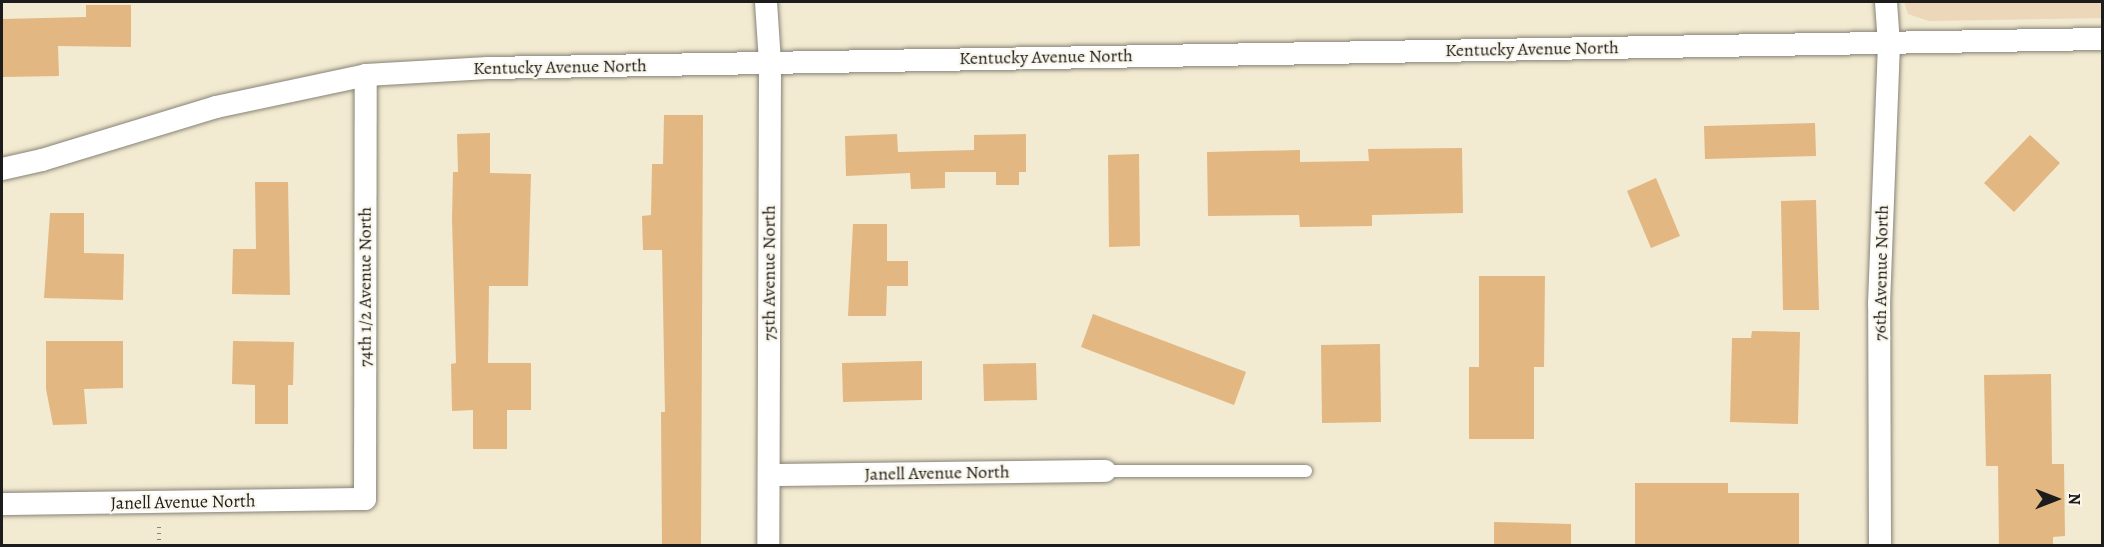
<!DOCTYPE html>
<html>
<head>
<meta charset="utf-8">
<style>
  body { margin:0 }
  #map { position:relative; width:2104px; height:547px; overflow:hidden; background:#f2ead1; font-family:Alegreya,serif }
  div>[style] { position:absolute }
  .built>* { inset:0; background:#ecd7ba }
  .building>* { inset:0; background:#e3b781 }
  .path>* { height:4px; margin-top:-2px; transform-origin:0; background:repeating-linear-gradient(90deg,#878376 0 1.5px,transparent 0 6px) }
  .roads { filter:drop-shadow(0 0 2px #878376) drop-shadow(0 0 2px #878376) }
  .lane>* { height:12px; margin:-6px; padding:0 6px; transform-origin:6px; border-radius:6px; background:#fff }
  .street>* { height:22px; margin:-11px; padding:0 11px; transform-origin:11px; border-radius:11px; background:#fff }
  span { translate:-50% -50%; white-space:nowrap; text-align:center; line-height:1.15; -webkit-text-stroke:4.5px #fbf7ec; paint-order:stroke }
  .street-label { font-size:18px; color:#1c1c1c }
  .frame { position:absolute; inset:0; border:3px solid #1c1c1c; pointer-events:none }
  .north { position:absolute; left:2026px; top:469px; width:60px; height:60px; -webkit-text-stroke:4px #fbf7ec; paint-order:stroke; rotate:90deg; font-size:16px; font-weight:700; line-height:24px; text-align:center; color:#1c1c1c }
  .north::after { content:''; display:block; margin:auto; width:21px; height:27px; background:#1c1c1c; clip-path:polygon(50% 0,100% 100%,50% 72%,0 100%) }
</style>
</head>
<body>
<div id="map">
  <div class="built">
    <i style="clip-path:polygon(1904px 2px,2102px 2px,2102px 18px,1929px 21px,1908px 14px)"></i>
  </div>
  <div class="building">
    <i style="clip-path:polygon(86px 5px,131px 5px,131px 47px,58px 46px,59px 76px,2px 77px,2px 19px,86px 17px)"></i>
    <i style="clip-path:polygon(664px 115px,703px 115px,701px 546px,662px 546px,661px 412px,665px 412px,662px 250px,643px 250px,642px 216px,651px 215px,652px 164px,663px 164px)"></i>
    <i style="clip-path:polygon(1815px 123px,1816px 156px,1705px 159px,1704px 126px)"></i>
    <i style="clip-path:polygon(490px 133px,490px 173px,531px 174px,528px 286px,489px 286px,488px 363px,531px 363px,531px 410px,507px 410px,507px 449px,473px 449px,473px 410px,452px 411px,451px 364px,456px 363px,452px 219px,453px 172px,458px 172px,457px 134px)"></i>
    <i style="clip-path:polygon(897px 134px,898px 152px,974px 150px,974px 135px,1026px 134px,1026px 172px,1019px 172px,1019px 185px,996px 185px,996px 172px,945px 172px,945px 188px,911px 189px,910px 173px,846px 176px,845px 136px)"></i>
    <i style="clip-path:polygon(2030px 135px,2060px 163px,2014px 212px,1984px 183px)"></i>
    <i style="clip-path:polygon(1462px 148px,1463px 213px,1372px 215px,1372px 226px,1300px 227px,1299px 215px,1208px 216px,1207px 152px,1300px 150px,1300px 162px,1369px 161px,1368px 149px)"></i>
    <i style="clip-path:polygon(1139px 154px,1140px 246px,1109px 247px,1108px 155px)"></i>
    <i style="clip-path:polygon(1656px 178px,1680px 236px,1651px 248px,1627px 191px)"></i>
    <i style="clip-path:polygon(255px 182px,288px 182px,290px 295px,232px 294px,233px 249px,256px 249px)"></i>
    <i style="clip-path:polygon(1816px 200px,1819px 310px,1783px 310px,1781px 201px)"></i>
    <i style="clip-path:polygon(50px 213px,84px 213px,84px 253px,124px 254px,123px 300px,44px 298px)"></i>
    <i style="clip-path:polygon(853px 224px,887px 224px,887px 261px,908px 261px,908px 286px,887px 286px,886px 316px,848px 316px)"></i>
    <i style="clip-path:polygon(1479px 276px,1545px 276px,1544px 367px,1534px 367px,1534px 439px,1469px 439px,1469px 367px,1479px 367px)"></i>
    <i style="clip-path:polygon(1093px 314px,1246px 372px,1234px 405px,1081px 347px)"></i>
    <i style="clip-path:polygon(1752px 331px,1800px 332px,1798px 424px,1730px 422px,1732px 338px,1751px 338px)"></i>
    <i style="clip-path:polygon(46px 341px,123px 341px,123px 388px,84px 389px,87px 424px,53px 425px,46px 389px)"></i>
    <i style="clip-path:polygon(233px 341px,294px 342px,293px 385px,288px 385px,288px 424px,255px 424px,255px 385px,232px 384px)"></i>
    <i style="clip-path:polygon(1380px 344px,1381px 422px,1322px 423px,1321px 345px)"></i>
    <i style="clip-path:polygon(922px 361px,922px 400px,843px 402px,842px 363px)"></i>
    <i style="clip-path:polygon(1036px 363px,1037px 400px,984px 401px,983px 364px)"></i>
    <i style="clip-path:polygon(2051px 374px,2052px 464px,2064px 464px,2065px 536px,2053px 537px,2053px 546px,1999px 546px,1998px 466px,1986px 466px,1984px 375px)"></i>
    <i style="clip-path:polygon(1635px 483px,1728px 483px,1728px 493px,1799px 493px,1799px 546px,1635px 546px)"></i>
    <i style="clip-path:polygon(1494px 522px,1571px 524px,1571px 546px,1494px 546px)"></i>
  </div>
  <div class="path">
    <i style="left:159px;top:527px;width:19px;rotate:90deg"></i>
  </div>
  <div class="roads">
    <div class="lane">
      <i style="left:1105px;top:471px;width:201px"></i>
    </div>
    <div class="street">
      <i style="left:766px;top:2px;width:61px;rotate:86.2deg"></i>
      <i style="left:770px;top:63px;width:483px;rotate:90.2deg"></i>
      <i style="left:2px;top:169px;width:41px;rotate:-12.7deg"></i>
      <i style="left:42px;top:160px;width:182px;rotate:-16.9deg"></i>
      <i style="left:216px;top:107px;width:153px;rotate:-12deg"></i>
      <i style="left:366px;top:75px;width:122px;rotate:-3.3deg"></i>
      <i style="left:488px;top:68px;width:1614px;rotate:-1.03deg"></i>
      <i style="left:769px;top:475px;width:336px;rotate:-0.7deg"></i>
      <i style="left:2px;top:504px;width:363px;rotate:-0.8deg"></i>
      <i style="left:365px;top:499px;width:424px;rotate:-89.9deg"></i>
      <i style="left:1880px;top:546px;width:242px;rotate:-90.2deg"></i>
      <i style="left:1879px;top:304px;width:260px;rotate:-87.8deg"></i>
      <i style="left:1889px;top:44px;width:42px;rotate:-94.1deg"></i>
    </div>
  </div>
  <div class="street-label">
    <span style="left:1532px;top:49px;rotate:-1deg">Kentucky Avenue North</span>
    <span style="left:1046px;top:57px;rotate:-1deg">Kentucky Avenue North</span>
    <span style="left:560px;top:67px;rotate:-1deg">Kentucky Avenue North</span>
    <span style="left:769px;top:273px;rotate:-90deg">75th Avenue North</span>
    <span style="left:1881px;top:273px;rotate:-89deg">76th Avenue North</span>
    <span style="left:365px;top:287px;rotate:-90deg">74th 1/2 Avenue North</span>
    <span style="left:937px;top:473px;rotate:-1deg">Janell Avenue North</span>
    <span style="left:183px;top:502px;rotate:-1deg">Janell Avenue North</span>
  </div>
  <div class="frame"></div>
  <div class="north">N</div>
</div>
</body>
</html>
